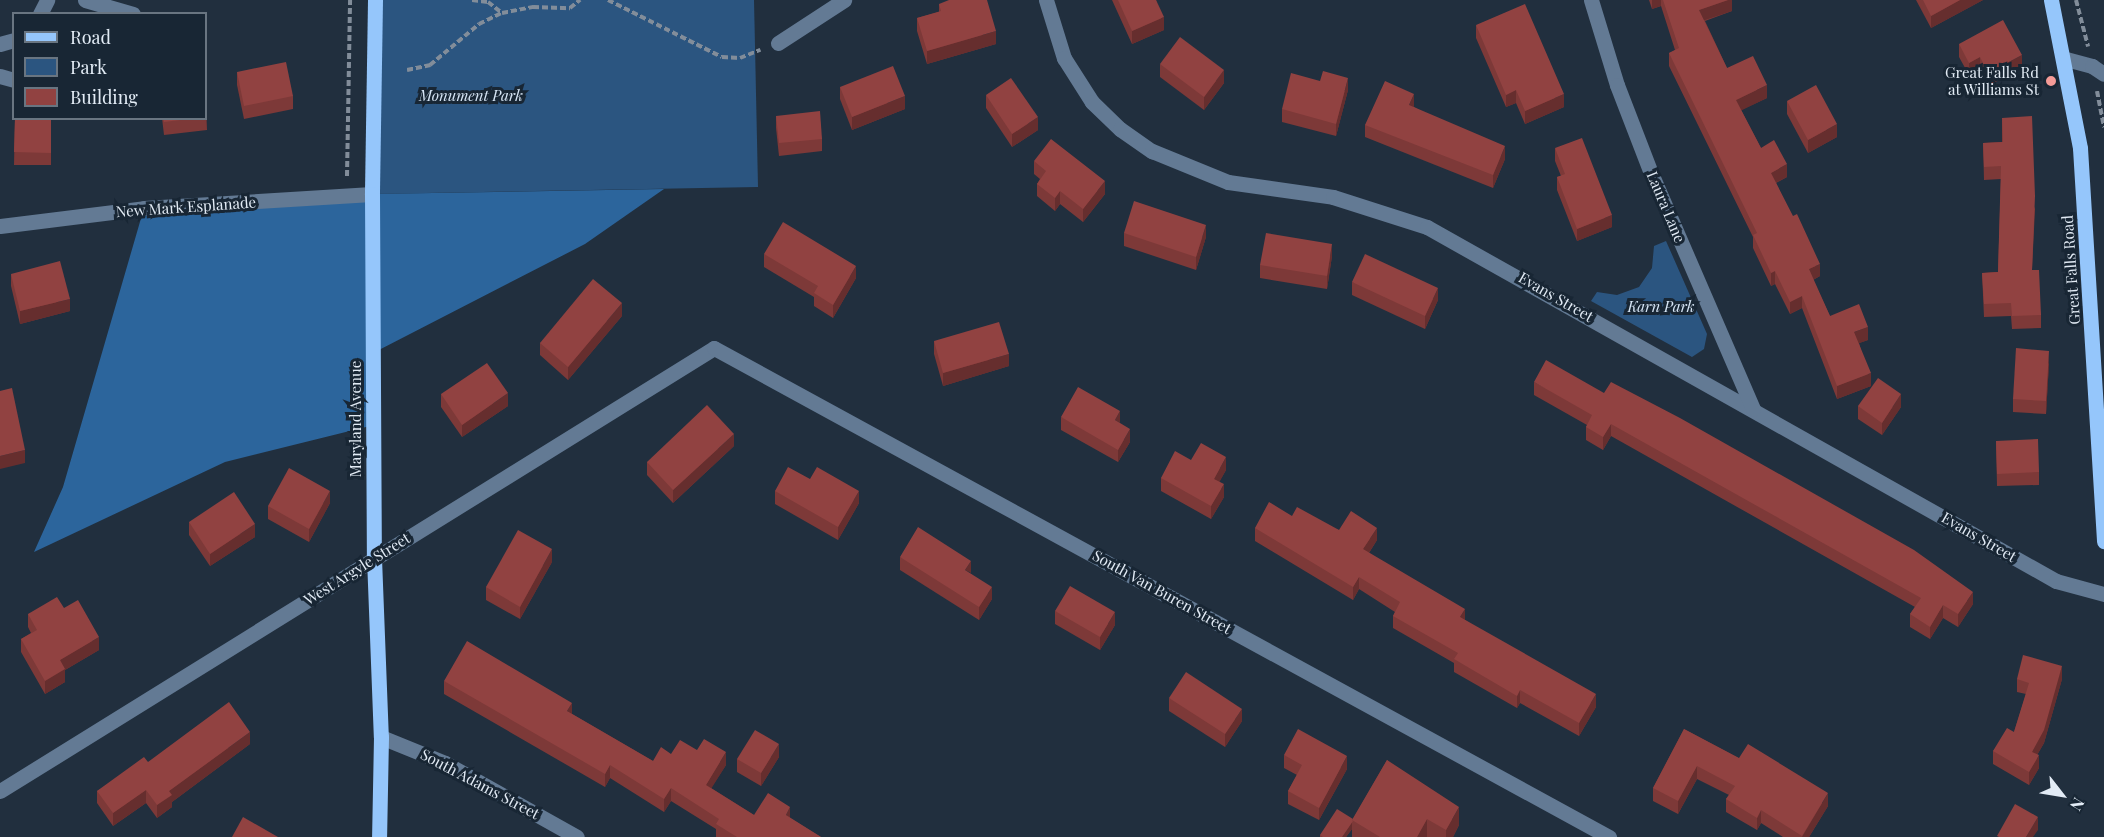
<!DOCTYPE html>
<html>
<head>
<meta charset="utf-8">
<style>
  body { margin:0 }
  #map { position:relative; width:2104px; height:837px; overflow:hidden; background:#212f3e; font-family:"Playfair Display",serif }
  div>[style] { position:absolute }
  .green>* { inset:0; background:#2b5580 }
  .forest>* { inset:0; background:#2c659c }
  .path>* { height:4px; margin-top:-2px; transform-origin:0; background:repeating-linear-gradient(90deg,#828d9a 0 6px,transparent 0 9px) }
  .minor>* { height:15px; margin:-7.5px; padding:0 7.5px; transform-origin:7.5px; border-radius:7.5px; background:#637a94 }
  .major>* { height:15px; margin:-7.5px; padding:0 7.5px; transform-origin:7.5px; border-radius:7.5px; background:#95c6fb }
  .wall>* { inset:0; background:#7d3938 }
  .shaded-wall>* { inset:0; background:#662e2e }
  .building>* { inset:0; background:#914241 }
  .dots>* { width:16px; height:16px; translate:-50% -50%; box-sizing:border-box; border:3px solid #182634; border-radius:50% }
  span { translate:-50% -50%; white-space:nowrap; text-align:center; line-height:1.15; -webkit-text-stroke:6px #182634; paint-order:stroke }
  .poi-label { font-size:15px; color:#e2ebf5 }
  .right { translate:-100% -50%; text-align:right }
  .park-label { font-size:15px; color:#d7e6f6; font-style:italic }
  .street-label { font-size:15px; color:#e2ebf5 }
  .legend { position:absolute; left:12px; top:12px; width:195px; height:108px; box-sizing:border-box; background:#182634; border:2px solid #697581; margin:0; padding:8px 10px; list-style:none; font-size:18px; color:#e2ebf5 }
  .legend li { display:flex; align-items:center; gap:12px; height:30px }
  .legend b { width:30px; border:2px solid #697581 }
  .north { position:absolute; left:2032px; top:765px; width:60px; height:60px; -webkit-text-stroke:4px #182634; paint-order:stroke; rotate:121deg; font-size:16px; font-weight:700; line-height:24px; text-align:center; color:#e2ebf5 }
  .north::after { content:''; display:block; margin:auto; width:21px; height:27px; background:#e2ebf5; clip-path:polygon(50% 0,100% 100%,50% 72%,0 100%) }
</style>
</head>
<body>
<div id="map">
  <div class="green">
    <i style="clip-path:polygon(375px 0,754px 0,758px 187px,372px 194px)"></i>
    <i style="clip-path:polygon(1666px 241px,1707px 334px,1704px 349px,1692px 357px,1591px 301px,1597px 292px,1617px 295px,1639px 287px,1652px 268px,1654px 246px)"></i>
  </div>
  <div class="forest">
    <i style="clip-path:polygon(664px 189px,585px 244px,375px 352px,374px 425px,225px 462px,34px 552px,63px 487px,144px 208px,372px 194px)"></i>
  </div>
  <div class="path">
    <i style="left:472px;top:0;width:16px;rotate:7deg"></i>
    <i style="left:488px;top:2px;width:18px;rotate:38deg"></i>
    <i style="left:502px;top:13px;width:32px;rotate:-11deg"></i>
    <i style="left:533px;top:7px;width:37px;rotate:2deg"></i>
    <i style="left:570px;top:8px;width:13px;rotate:-39deg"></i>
    <i style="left:608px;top:0;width:127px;rotate:26.6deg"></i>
    <i style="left:722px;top:57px;width:18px;rotate:3deg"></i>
    <i style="left:740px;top:58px;width:22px;rotate:-22deg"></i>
    <i style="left:2076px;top:0;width:48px;rotate:75.4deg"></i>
    <i style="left:407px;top:70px;width:24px;rotate:-12deg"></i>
    <i style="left:430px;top:65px;width:64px;rotate:-39.9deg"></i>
    <i style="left:479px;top:24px;width:25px;rotate:-26deg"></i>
    <i style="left:2097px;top:91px;width:37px;rotate:79deg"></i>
    <i style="left:347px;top:176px;width:176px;rotate:-89deg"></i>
  </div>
  <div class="minor">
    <i style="left:85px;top:0;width:50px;rotate:16.3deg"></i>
    <i style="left:1046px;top:0;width:61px;rotate:72.8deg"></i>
    <i style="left:1064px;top:58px;width:52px;rotate:57.5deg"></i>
    <i style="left:1092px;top:102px;width:39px;rotate:44deg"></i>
    <i style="left:1120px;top:129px;width:39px;rotate:35deg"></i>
    <i style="left:1152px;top:151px;width:82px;rotate:22.2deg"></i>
    <i style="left:1228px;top:182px;width:106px;rotate:8.1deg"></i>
    <i style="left:1333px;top:197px;width:99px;rotate:17.7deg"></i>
    <i style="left:1427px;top:227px;width:722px;rotate:29.37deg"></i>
    <i style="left:2056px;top:581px;width:50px;rotate:15.2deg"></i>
    <i style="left:1591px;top:0;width:89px;rotate:73deg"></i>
    <i style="left:1617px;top:85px;width:94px;rotate:68.9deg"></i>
    <i style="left:1651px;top:173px;width:257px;rotate:66.6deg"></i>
    <i style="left:40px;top:14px;width:16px;rotate:-63deg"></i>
    <i style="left:778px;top:43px;width:79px;rotate:-33.1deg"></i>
    <i style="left:0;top:44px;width:15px;rotate:-16deg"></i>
    <i style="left:2066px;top:59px;width:27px;rotate:15deg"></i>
    <i style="left:2092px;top:66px;width:14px;rotate:34deg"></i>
    <i style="left:0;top:76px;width:15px;rotate:16deg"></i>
    <i style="left:0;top:226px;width:145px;rotate:-7.1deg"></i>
    <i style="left:144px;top:208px;width:228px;rotate:-3.5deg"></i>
    <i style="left:381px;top:737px;width:69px;rotate:22.1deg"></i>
    <i style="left:445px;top:763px;width:151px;rotate:29.3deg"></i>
    <i style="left:0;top:791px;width:840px;rotate:-31.82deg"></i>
    <i style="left:714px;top:348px;width:1020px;rotate:28.65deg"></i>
  </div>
  <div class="major">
    <i style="left:375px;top:0;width:194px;rotate:90.9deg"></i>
    <i style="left:372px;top:194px;width:364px;rotate:89.7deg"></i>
    <i style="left:374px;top:558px;width:179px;rotate:87.8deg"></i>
    <i style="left:381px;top:737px;width:100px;rotate:91.1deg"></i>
    <i style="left:2051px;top:0;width:151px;rotate:78.9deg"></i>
    <i style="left:2080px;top:148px;width:394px;rotate:86.5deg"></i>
  </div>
  <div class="wall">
    <i style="clip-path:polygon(1112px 0,1156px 0,1164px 30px,1132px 44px)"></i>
    <i style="clip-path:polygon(1649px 0,1732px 0,1732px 11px,1705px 21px,1727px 68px,1767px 98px,1741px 110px,1761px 148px,1787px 177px,1776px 183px,1820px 276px,1813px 280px,1830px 316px,1868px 340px,1859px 343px,1871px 386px,1837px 399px,1802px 308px,1790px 314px,1775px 284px,1771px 286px,1753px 248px,1753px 237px,1669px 66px,1669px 53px,1675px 50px,1661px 6px,1652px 9px)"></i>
    <i style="clip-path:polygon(1916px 0,1983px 0,1931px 28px)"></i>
    <i style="clip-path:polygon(939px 4px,996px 44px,927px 64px,917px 31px,917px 18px,939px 12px)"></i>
    <i style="clip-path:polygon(1476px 25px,1564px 107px,1525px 124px,1516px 103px,1506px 107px,1476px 38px)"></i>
    <i style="clip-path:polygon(1959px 44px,2022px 67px,1988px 86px,1980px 69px,1969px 75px,1959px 57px)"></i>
    <i style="clip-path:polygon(1160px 64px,1224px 83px,1204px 110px,1160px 77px)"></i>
    <i style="clip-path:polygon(237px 72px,293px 96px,293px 109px,244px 119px,237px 85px)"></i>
    <i style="clip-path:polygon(840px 87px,905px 109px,852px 130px,840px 99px)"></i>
    <i style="clip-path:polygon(1348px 90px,1336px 136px,1282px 122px,1282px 109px)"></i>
    <i style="clip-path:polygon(986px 95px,1038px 130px,1012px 147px,986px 108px)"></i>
    <i style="clip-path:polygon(1787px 101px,1837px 137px,1808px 153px,1787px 114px)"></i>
    <i style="clip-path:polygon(206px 104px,207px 130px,164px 135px,162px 118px,206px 118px)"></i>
    <i style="clip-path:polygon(1414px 107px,1505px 159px,1493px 188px,1365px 137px,1365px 125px)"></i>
    <i style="clip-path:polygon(776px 116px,822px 139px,822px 151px,779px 156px,776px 128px)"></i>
    <i style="clip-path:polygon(15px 118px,51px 118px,51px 165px,14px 165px)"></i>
    <i style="clip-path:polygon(2002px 118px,2035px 209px,2032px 270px,2041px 315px,2041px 328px,2012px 329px,2011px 316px,1984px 317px,1982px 273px,1998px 272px,2001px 179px,1984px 180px,1983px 143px,2002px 142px)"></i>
    <i style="clip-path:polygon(1555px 148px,1612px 227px,1577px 241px,1557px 190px,1557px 177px,1561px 176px,1555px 161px)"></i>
    <i style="clip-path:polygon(1034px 161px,1105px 194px,1083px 222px,1060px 204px,1055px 211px,1037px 196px,1037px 184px,1040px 179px,1034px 174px)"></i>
    <i style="clip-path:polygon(1124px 233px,1206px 237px,1196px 270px,1124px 246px)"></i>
    <i style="clip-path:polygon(764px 254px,856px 278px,833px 318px,814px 306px,814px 297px,764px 267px)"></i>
    <i style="clip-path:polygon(1332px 256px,1327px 289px,1260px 278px,1260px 265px)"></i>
    <i style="clip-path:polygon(11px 274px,70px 311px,20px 324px,11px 286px)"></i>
    <i style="clip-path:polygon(1352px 282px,1438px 300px,1425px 329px,1352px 295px)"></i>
    <i style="clip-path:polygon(622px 316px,568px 380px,540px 355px,540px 343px)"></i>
    <i style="clip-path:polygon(934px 341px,1009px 366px,943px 386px,934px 354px)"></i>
    <i style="clip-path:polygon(2049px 363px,2046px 414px,2013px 412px,2013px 399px)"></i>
    <i style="clip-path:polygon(1534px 382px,1973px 604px,1958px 627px,1943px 618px,1930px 639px,1910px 627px,1910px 614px,1915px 607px,1611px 436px,1603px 450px,1586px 440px,1586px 427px,1587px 425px,1534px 395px)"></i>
    <i style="clip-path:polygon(441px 394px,508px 406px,462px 437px,441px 407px)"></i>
    <i style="clip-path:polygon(1858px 406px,1901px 407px,1882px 435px,1858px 419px)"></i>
    <i style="clip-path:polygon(1061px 417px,1130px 442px,1118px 462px,1061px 430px)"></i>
    <i style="clip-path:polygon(1996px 441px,2039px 472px,2039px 485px,1997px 486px)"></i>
    <i style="clip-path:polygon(734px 446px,673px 503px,647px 475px,647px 462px)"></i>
    <i style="clip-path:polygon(1191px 460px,1226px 470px,1219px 482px,1224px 497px,1211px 519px,1161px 491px,1161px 478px)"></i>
    <i style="clip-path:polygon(810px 479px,859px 503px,838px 540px,775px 504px,775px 491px)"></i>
    <i style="clip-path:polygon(330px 503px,309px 542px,268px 519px,268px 506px)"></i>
    <i style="clip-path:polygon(1292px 516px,1339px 530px,1377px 540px,1369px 553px,1465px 620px,1596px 707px,1579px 736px,1520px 703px,1517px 708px,1454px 672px,1454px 663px,1393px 628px,1393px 616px,1395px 612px,1359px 589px,1353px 600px,1255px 541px,1255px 528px)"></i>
    <i style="clip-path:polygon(189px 522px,255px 537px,210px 566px,189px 535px)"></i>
    <i style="clip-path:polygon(900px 557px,971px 574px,992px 599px,979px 620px,900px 570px)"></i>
    <i style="clip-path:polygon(552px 562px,520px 619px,486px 600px,486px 587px)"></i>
    <i style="clip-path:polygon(64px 608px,99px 650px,65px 670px,65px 682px,45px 694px,21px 652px,21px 639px,31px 633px,28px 627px,28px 614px)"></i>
    <i style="clip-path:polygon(1055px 611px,1115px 625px,1100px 650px,1055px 624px)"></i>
    <i style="clip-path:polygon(2017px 679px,2062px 679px,2044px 743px,2037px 755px,2039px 768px,2029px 785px,1993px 764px,1993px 751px,2014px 732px,2026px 694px,2017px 692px)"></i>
    <i style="clip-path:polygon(444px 681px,572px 714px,653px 761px,671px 754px,697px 750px,726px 765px,711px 788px,754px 815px,790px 818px,821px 837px,716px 837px,716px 829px,671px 801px,664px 812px,610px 778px,605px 787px,444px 694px)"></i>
    <i style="clip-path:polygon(1169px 698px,1242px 721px,1225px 747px,1169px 711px)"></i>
    <i style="clip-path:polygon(1684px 729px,1828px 806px,1809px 837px,1783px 837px,1761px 823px,1757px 830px,1726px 812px,1726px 799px,1729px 795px,1697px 779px,1678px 814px,1653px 801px,1653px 788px)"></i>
    <i style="clip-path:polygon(250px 744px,172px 802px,172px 807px,157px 818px,146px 803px,113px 826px,97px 803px,97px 791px,148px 762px)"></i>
    <i style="clip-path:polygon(1284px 755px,1347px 769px,1319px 820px,1288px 804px,1288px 791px,1297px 775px,1284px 768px)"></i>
    <i style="clip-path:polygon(779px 757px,761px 786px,737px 772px,737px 759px)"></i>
    <i style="clip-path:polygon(1387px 760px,1459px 825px,1453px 837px,1352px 837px,1352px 829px,1346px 837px,1320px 837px,1320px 835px,1353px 819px)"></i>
  </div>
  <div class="shaded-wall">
    <i style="clip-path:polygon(1652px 0,1661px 0,1661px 6px,1652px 9px)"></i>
    <i style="clip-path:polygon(1728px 0,1732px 0,1732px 11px,1699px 22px,1699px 10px)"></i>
    <i style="clip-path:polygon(1960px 0,1983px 0,1931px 28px,1931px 16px)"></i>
    <i style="clip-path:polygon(1164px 17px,1164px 30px,1132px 44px,1132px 31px)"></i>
    <i style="clip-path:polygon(996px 31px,996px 44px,927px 64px,927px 51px)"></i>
    <i style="clip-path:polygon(2022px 55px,2022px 67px,1988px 86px,1988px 73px)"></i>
    <i style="clip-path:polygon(1980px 57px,1980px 69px,1969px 75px,1969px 63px)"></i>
    <i style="clip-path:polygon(1224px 70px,1224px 83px,1204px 110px,1204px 97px)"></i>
    <i style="clip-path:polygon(1348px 78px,1348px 90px,1336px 136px,1336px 124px)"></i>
    <i style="clip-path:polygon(1767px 85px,1767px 98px,1736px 113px,1736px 100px)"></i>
    <i style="clip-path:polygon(1516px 90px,1516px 103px,1506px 107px,1506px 95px)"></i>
    <i style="clip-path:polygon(1414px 94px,1414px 107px,1409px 118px,1409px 105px)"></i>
    <i style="clip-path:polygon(1564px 94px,1564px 107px,1525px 124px,1525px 111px)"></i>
    <i style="clip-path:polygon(905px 96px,905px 109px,852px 130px,852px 117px)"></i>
    <i style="clip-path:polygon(1038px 117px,1038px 130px,1012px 147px,1012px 134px)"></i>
    <i style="clip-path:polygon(1837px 124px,1837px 137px,1808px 153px,1808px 140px)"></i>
    <i style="clip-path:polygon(1505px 146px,1505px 159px,1493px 188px,1493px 175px)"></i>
    <i style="clip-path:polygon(1787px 164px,1787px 177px,1771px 185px,1771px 173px)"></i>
    <i style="clip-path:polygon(1105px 181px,1105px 194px,1083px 222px,1083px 209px)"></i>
    <i style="clip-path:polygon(1060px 191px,1060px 204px,1055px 211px,1055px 198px)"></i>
    <i style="clip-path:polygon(1612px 215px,1612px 227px,1577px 241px,1577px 229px)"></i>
    <i style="clip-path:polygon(1206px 225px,1206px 237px,1196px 270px,1196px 257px)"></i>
    <i style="clip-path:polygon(1332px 244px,1332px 256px,1327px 289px,1327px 276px)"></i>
    <i style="clip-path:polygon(1820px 264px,1820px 276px,1809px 282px,1809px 269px)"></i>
    <i style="clip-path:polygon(856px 266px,856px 278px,833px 318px,833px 305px)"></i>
    <i style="clip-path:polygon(1775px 271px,1775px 284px,1771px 286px,1771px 273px)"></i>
    <i style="clip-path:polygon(1438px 288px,1438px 300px,1425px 329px,1425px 316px)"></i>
    <i style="clip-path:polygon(1802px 296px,1802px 308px,1790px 314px,1790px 302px)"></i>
    <i style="clip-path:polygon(70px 299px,70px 311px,20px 324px,20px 311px)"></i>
    <i style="clip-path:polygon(622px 303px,622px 316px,568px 380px,568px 367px)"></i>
    <i style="clip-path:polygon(1868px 327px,1868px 340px,1854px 345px,1854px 332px)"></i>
    <i style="clip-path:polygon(2049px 351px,2049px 363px,2046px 414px,2046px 401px)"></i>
    <i style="clip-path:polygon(1009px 354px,1009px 366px,943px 386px,943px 373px)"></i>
    <i style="clip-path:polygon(1871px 373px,1871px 386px,1837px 399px,1837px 386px)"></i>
    <i style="clip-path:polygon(508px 393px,508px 406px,462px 437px,462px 425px)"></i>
    <i style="clip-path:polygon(1901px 394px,1901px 407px,1882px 435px,1882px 423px)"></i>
    <i style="clip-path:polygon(1120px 411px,1120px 423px,1115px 420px)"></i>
    <i style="clip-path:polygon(1611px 424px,1611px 436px,1603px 450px,1603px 437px)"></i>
    <i style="clip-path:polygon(1130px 429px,1130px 442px,1118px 462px,1118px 450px)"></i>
    <i style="clip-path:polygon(734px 434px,734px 446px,673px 503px,673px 490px)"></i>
    <i style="clip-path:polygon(25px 450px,25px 463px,0 469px,0 456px)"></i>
    <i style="clip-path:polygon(1226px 457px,1226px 470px,1214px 492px,1214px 479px)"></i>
    <i style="clip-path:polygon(1224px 484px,1224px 497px,1211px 519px,1211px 506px)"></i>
    <i style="clip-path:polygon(330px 491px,330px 503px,309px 542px,309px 529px)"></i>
    <i style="clip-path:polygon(859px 491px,859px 503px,838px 540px,838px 527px)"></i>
    <i style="clip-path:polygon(255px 524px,255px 537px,210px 566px,210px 554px)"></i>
    <i style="clip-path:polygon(1377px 528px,1377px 540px,1363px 562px,1363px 549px)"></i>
    <i style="clip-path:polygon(552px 549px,552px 562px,520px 619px,520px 607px)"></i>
    <i style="clip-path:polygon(971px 561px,971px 573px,965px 570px)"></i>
    <i style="clip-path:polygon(1359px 577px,1359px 589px,1353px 600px,1353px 587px)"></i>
    <i style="clip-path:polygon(992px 587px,992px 599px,979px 620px,979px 607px)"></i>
    <i style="clip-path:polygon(1973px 592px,1973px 604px,1958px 627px,1958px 614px)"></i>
    <i style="clip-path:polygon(1943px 605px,1943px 618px,1930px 639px,1930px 627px)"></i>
    <i style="clip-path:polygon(1465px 609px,1465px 622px,1460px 617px)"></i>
    <i style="clip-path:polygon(1115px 612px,1115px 625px,1100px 650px,1100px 637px)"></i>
    <i style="clip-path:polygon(99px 637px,99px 650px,65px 670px,65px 682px,45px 694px,45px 681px,60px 660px)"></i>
    <i style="clip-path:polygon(2062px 666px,2062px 679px,2044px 743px,2032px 764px,2032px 752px)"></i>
    <i style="clip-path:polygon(1520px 690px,1520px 703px,1517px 708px,1517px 696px)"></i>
    <i style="clip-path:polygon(1596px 694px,1596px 707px,1579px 736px,1579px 723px)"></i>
    <i style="clip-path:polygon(572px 703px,572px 715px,567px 711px)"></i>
    <i style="clip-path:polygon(1242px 709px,1242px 721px,1225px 747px,1225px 734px)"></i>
    <i style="clip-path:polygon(250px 732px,250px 744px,172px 802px,172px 807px,157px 818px,157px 805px,169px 791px)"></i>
    <i style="clip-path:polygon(779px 744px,779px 757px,761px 786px,761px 773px)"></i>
    <i style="clip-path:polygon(726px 752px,726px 765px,706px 797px,706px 785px)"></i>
    <i style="clip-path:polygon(2039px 755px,2039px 768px,2029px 785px,2029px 772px)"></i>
    <i style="clip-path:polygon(1347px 756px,1347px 769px,1319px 820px,1319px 808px)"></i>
    <i style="clip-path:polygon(610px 765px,610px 778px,605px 787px,605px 774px)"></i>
    <i style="clip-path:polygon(1697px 766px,1697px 779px,1678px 814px,1678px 801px)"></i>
    <i style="clip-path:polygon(671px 788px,671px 801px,664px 812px,664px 799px)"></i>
    <i style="clip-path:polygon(146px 790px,146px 803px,113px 826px,113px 813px)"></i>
    <i style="clip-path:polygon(1828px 793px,1828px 806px,1809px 837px,1802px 837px)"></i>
    <i style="clip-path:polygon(790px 807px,790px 820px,786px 815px)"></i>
    <i style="clip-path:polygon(1459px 807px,1459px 825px,1453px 837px,1446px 837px,1446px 830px)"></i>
    <i style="clip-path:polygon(1761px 810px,1761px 823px,1757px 830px,1757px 818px)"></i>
    <i style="clip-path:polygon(2038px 817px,2038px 830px,2033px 837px,2026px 837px)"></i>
    <i style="clip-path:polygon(1427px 819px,1427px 837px,1417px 837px)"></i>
    <i style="clip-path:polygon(1352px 822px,1352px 829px,1346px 837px,1342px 837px)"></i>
  </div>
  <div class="building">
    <i style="clip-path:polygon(949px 0,987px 0,996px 31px,927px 51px,917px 18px,941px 11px,939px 4px)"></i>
    <i style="clip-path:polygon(1118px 0,1156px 0,1164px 17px,1132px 31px)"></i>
    <i style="clip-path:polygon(1663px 0,1728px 0,1699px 10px,1727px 68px,1753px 56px,1767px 85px,1736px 100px,1761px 148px,1774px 140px,1787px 164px,1771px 173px,1793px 216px,1797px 214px,1820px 264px,1809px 269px,1830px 316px,1859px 304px,1868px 327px,1854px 332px,1871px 373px,1837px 386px,1802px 296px,1790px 302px,1775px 271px,1771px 273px,1753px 235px,1757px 233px,1669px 53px,1679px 48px)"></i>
    <i style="clip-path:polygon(1923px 0,1960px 0,1931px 16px)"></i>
    <i style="clip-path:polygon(1525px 4px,1564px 94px,1525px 111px,1516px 90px,1506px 95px,1476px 25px)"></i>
    <i style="clip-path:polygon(2003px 20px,2022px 55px,1988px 73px,1980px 57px,1969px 63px,1959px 44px)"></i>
    <i style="clip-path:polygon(1180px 37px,1224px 70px,1204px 97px,1160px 64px)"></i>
    <i style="clip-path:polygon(286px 62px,293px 96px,244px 106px,237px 72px)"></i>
    <i style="clip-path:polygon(893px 66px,905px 96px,852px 117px,840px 87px)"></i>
    <i style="clip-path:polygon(1323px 71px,1348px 78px,1336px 124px,1282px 109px,1291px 73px,1320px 81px)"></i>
    <i style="clip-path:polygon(1011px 78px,1038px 117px,1012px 134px,986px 95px)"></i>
    <i style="clip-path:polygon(1385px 81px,1414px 94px,1409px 105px,1505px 146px,1493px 175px,1365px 125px)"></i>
    <i style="clip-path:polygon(1816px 85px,1837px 124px,1808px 140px,1787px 101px)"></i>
    <i style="clip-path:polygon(820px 111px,822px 139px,779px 143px,776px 116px)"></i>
    <i style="clip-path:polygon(2032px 116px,2035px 196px,2032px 270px,2039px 270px,2041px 315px,2012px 316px,2011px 303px,1984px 304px,1982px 273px,1998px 272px,2001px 166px,1984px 167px,1983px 143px,2003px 142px,2002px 118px)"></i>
    <i style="clip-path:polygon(15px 118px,51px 118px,51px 153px,14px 152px)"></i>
    <i style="clip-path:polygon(163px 118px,196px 118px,164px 122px)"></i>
    <i style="clip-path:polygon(1582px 138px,1612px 215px,1577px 229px,1557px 177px,1565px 174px,1555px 148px)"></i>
    <i style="clip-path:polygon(1051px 139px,1105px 181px,1083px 209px,1060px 191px,1055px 198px,1037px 184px,1046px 171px,1034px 161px)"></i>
    <i style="clip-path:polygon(1134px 201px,1206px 225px,1196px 257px,1124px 233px)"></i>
    <i style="clip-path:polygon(783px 222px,856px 266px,833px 305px,814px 293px,818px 286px,764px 254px)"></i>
    <i style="clip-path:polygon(1266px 233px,1332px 244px,1327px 276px,1260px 265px)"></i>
    <i style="clip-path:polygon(1365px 254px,1438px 288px,1425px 316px,1352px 282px)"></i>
    <i style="clip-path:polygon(60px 261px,70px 299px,20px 311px,11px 274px)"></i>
    <i style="clip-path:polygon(593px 279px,622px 303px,568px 367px,540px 343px)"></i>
    <i style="clip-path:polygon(999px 322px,1009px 354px,943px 373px,934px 341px)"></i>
    <i style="clip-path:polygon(2016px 348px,2049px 351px,2046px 401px,2013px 399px)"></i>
    <i style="clip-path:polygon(1546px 360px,1604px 393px,1611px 382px,1680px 418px,1914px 550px,1973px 592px,1958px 614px,1943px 605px,1930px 627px,1910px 614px,1921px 598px,1611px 424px,1603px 437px,1586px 427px,1592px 415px,1534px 382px)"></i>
    <i style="clip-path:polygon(487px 363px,508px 393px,462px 425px,441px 394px)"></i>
    <i style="clip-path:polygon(1878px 378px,1901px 394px,1882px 423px,1858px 406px)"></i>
    <i style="clip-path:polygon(1078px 387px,1120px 411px,1115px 420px,1130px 429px,1118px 450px,1061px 417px)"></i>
    <i style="clip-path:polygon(12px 388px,25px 450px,0 456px,0 391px)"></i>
    <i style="clip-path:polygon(707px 405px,734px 434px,673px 490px,647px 462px)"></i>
    <i style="clip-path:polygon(2038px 439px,2039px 472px,1997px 474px,1996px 441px)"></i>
    <i style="clip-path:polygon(1201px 443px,1226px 457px,1214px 479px,1224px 484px,1211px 506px,1161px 478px,1175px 451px,1191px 460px)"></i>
    <i style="clip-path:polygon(788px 467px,810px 479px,817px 467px,859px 491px,838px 527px,775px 491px)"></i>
    <i style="clip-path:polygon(289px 468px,330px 491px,309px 529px,268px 506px)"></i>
    <i style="clip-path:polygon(234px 492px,255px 524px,210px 554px,189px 522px)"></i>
    <i style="clip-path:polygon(1269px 502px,1292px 516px,1297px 507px,1339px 530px,1351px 511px,1377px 528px,1363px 549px,1465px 609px,1460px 617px,1596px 694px,1579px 723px,1520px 690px,1517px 696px,1454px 659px,1458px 653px,1393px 616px,1400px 602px,1359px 577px,1353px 587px,1255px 528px)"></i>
    <i style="clip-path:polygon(918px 527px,971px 561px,965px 570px,992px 587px,979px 607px,900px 557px)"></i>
    <i style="clip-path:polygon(518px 530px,552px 549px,520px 607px,486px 587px)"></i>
    <i style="clip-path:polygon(1070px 586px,1115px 612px,1100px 637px,1055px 611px)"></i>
    <i style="clip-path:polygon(57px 597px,64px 608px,78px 600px,99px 637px,60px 660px,65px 669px,45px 681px,21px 639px,37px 630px,28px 614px)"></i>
    <i style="clip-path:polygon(467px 641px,572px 703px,567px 711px,653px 761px,661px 747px,671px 754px,680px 740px,697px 750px,704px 739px,726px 752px,706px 785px,754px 815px,768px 793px,790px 807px,786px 815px,821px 837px,737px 837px,716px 824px,719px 819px,671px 788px,664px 799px,610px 765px,605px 774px,444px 681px)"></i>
    <i style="clip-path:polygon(2023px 655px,2062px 666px,2044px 730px,2032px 752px,2039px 755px,2029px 772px,1993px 751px,2007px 728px,2014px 732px,2029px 683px,2017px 679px)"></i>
    <i style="clip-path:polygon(1186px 672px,1242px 709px,1225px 734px,1169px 698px)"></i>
    <i style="clip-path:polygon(229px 702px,250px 732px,169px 791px,172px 795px,157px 805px,146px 790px,113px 813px,97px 791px,144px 757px,148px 762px)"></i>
    <i style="clip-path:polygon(1298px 729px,1347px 756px,1319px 808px,1288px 791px,1302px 765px,1284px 755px)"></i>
    <i style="clip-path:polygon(1684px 729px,1739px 758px,1748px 744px,1828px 793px,1802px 836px,1761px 810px,1757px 818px,1726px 799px,1735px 786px,1697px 766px,1678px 801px,1653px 788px)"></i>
    <i style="clip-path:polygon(755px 730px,779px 744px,761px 773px,737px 759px)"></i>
    <i style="clip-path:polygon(1387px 760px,1459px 807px,1446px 830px,1427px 819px,1417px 837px,1380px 837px,1352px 820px)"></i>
    <i style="clip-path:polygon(2015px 804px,2038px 817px,2026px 837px,1999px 837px,1997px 836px)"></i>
    <i style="clip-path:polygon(1337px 809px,1353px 819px,1352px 820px,1353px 821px,1342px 837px,1323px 837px,1320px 835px)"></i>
    <i style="clip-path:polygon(243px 817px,278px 837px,232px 837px)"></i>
  </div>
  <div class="dots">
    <i style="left:2051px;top:81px;background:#f59b97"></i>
  </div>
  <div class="poi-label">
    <span class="right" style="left:2039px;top:81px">Great Falls Rd<br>at Williams St</span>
  </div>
  <div class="park-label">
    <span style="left:471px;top:96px">Monument Park</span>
    <span style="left:1661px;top:307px">Karn Park</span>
  </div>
  <div class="street-label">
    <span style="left:186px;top:207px;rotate:-4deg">New Mark Esplanade</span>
    <span style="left:1666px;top:207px;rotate:67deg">Laura Lane</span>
    <span style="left:2071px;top:270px;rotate:-94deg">Great Falls Road</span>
    <span style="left:1556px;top:297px;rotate:30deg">Evans Street</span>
    <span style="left:356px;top:419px;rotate:-90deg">Maryland Avenue</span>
    <span style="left:1979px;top:537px;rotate:30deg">Evans Street</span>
    <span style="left:357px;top:569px;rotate:-32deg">West Argyle Street</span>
    <span style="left:1162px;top:592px;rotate:29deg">South Van Buren Street</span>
    <span style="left:480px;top:784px;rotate:28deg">South Adams Street</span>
  </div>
  <ul class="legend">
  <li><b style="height:8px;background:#95c6fb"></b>Road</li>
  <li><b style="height:16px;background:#2b5580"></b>Park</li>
  <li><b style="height:16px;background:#914241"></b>Building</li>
  </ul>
  <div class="north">N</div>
</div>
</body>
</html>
